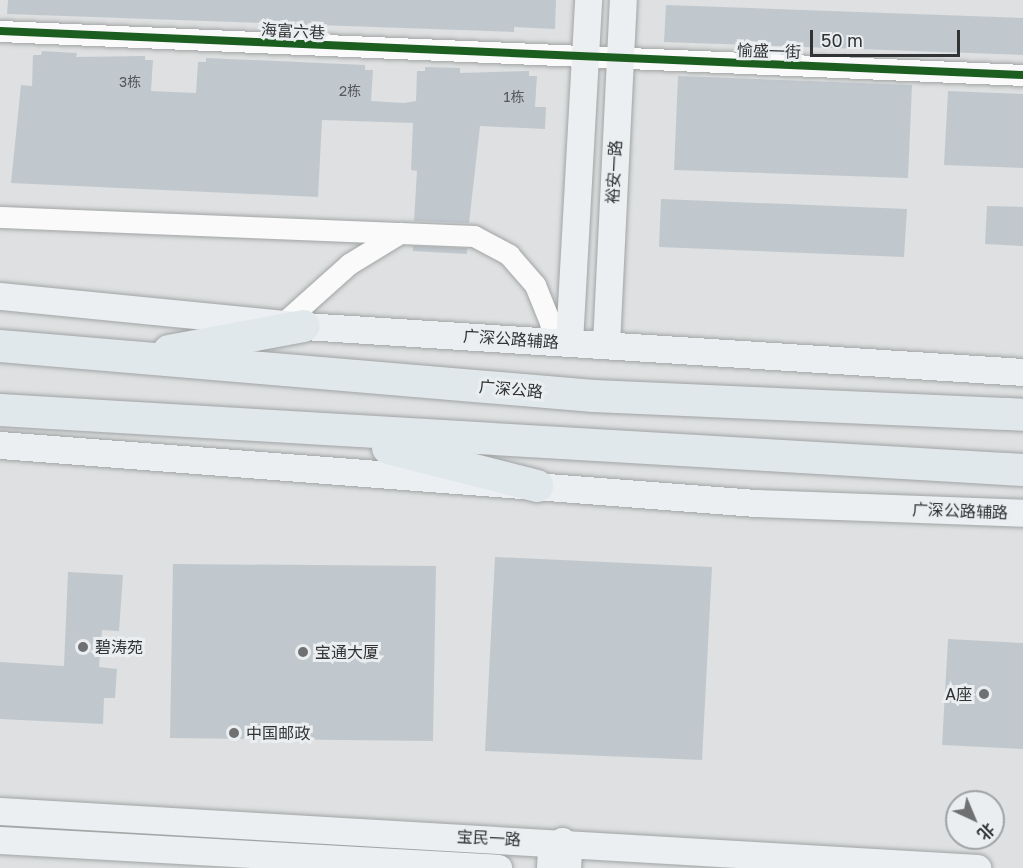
<!DOCTYPE html>
<html>
<head>
<meta charset="utf-8">
<style>
  body { margin:0 }
  #map { position:relative; width:1023px; height:868px; overflow:hidden; background:#dee0e1; font-family:"Golos Text","Noto Sans SC",sans-serif }
  div>[style] { position:absolute }
  .building>* { inset:0; background:#c0c8ce }
  .roads { filter:drop-shadow(0 0 2px #a2a4a4) drop-shadow(0 0 2px #a2a4a4) }
  .minor>* { height:21px; margin:-10.5px; padding:0 10.5px; transform-origin:10.5px; border-radius:10.5px; background:#fafafa }
  .major>* { height:27px; margin:-13.5px; padding:0 13.5px; transform-origin:13.5px; border-radius:13.5px; background:#ebeff1 }
  .highway>* { height:32px; margin:-16px; padding:0 16px; transform-origin:16px; border-radius:16px; background:#e1e8ec }
  .cycleway>* { height:8px; margin:-4px; padding:0 4px; transform-origin:4px; border-radius:4px; background:#1b5e20 }
  .dots>* { width:16px; height:16px; translate:-50% -50%; box-sizing:border-box; border:3px solid #eaeef0; border-radius:50% }
  span { translate:-50% -50%; white-space:nowrap; text-align:center; line-height:1.15; -webkit-text-stroke:6px #eaeef0; paint-order:stroke }
  .number-label { font-size:14px; color:#56585a }
  .number-label span { -webkit-text-stroke-width:0 }
  .street-label { font-size:16px; color:#323334 }
  .poi-label { font-size:16px; color:#323334 }
  .left { translate:0 -50%; text-align:left }
  .right { translate:-100% -50%; text-align:right }
  .north { position:absolute; left:945px; top:790px; width:60px; height:60px; box-sizing:border-box; background:#eaeef0; border:2px solid #a0a3a5; border-radius:50%; rotate:136deg; font-size:16px; font-weight:700; line-height:24px; text-align:center; color:#323334 }
  .north::after { content:''; display:block; margin:auto; width:21px; height:27px; background:#6e7071; clip-path:polygon(50% 0,100% 100%,50% 72%,0 100%) }
  .scale { position:absolute; left:810px; top:30px; width:150px; height:27px; box-sizing:border-box; border:3px solid #323334; border-top:0; padding-left:8px; font-size:18px; line-height:21px; white-space:nowrap; color:#323334; -webkit-text-stroke:4px #eaeef0; paint-order:stroke }
</style>
</head>
<body>
<div id="map">
  <div class="building">
    <i style="clip-path:polygon(8px 0,556px 0,555px 29px,514px 27px,514px 32px,7px 14px)"></i>
    <i style="clip-path:polygon(666px 5px,1023px 18px,1023px 55px,664px 42px)"></i>
    <i style="clip-path:polygon(42px 51px,77px 53px,76px 57px,145px 56px,145px 60px,153px 60px,151px 91px,196px 93px,198px 62px,206px 62px,206px 58px,365px 65px,365px 70px,373px 70px,371px 101px,404px 103px,416px 101px,417px 71px,425px 71px,425px 67px,460px 68px,460px 73px,529px 71px,529px 76px,537px 76px,535px 107px,546px 107px,545px 129px,480px 126px,469px 223px,414px 221px,417px 171px,411px 170px,413px 123px,322px 120px,318px 197px,11px 183px,21px 85px,32px 86px,33px 55px,41px 55px)"></i>
    <i style="clip-path:polygon(678px 76px,912px 85px,908px 178px,674px 170px)"></i>
    <i style="clip-path:polygon(948px 91px,1023px 94px,1023px 168px,944px 165px)"></i>
    <i style="clip-path:polygon(661px 199px,907px 209px,904px 257px,659px 247px)"></i>
    <i style="clip-path:polygon(987px 206px,1023px 207px,1023px 246px,985px 244px)"></i>
    <i style="clip-path:polygon(413px 246px,467px 248px,467px 254px,413px 251px)"></i>
    <i style="clip-path:polygon(495px 557px,712px 567px,702px 760px,485px 751px)"></i>
    <i style="clip-path:polygon(173px 564px,436px 566px,433px 741px,170px 738px)"></i>
    <i style="clip-path:polygon(68px 572px,123px 575px,119px 631px,102px 630px,99px 667px,117px 669px,115px 698px,104px 698px,103px 724px,0 719px,0 662px,64px 666px)"></i>
    <i style="clip-path:polygon(948px 639px,1023px 643px,1023px 749px,942px 745px)"></i>
  </div>
  <div class="roads">
    <div class="minor">
      <i style="left:0;top:31px;width:1024px;rotate:2.46deg"></i>
      <i style="left:0;top:217px;width:400px;rotate:2.3deg"></i>
      <i style="left:282px;top:324px;width:90px;rotate:-41.8deg"></i>
      <i style="left:349px;top:264px;width:60px;rotate:-31.3deg"></i>
      <i style="left:400px;top:233px;width:74px;rotate:2.3deg"></i>
      <i style="left:474px;top:236px;width:40px;rotate:28deg"></i>
      <i style="left:509px;top:255px;width:40px;rotate:49deg"></i>
      <i style="left:535px;top:285px;width:40px;rotate:68deg"></i>
      <i style="left:550px;top:322px;width:19px;rotate:81deg"></i>
    </div>
    <div class="major">
      <i style="left:0;top:296px;width:305px;rotate:5.6deg"></i>
      <i style="left:304px;top:326px;width:720px;rotate:3.66deg"></i>
      <i style="left:569px;top:342px;width:343px;rotate:-86.8deg"></i>
      <i style="left:606px;top:344px;width:344px;rotate:-87.2deg"></i>
      <i style="left:0;top:445px;width:758px;rotate:4.39deg"></i>
      <i style="left:756px;top:503px;width:267px;rotate:2.1deg"></i>
      <i style="left:0;top:811px;width:979px;rotate:3.34deg"></i>
      <i style="left:0;top:840px;width:499px;rotate:3.2deg"></i>
      <i style="left:550px;top:868px;width:18px;rotate:-87deg"></i>
      <i style="left:551px;top:850px;width:14px;rotate:-39deg"></i>
      <i style="left:562px;top:841px;width:11px;rotate:56deg"></i>
      <i style="left:568px;top:850px;width:18px;rotate:93deg"></i>
    </div>
    <div class="highway">
      <i style="left:0;top:346px;width:596px;rotate:4.81deg"></i>
      <i style="left:594px;top:396px;width:429px;rotate:2.5deg"></i>
      <i style="left:169px;top:351px;width:137px;rotate:-10.5deg"></i>
      <i style="left:0;top:410px;width:1025px;rotate:3.36deg"></i>
      <i style="left:388px;top:448px;width:154px;rotate:14.3deg"></i>
    </div>
  </div>
  <div class="cycleway">
    <i style="left:0;top:31px;width:1024px;rotate:2.46deg"></i>
  </div>
  <div class="dots">
    <i style="left:83px;top:647px;background:#6e7071"></i>
    <i style="left:303px;top:652px;background:#6e7071"></i>
    <i style="left:984px;top:694px;background:#6e7071"></i>
    <i style="left:234px;top:733px;background:#6e7071"></i>
  </div>
  <div class="number-label">
    <span style="left:130px;top:82px">3栋</span>
    <span style="left:350px;top:91px">2栋</span>
    <span style="left:514px;top:97px">1栋</span>
  </div>
  <div class="street-label">
    <span style="left:293px;top:31px;rotate:3deg">海富六巷</span>
    <span style="left:769px;top:51px;rotate:2deg">愉盛一街</span>
    <span style="left:614px;top:172px;rotate:-87deg">裕安一路</span>
    <span style="left:511px;top:339px;rotate:4deg">广深公路辅路</span>
    <span style="left:511px;top:389px;rotate:5deg">广深公路</span>
    <span style="left:960px;top:511px;rotate:2deg">广深公路辅路</span>
    <span style="left:489px;top:838px;rotate:3deg">宝民一路</span>
  </div>
  <div class="poi-label">
    <span class="left" style="left:95px;top:647px">碧涛苑</span>
    <span class="left" style="left:315px;top:652px">宝通大厦</span>
    <span class="right" style="left:972px;top:694px">A座</span>
    <span class="left" style="left:246px;top:733px">中国邮政</span>
  </div>
  <div class="north">北</div>
  <div class="scale">50 m</div>
</div>
</body>
</html>
